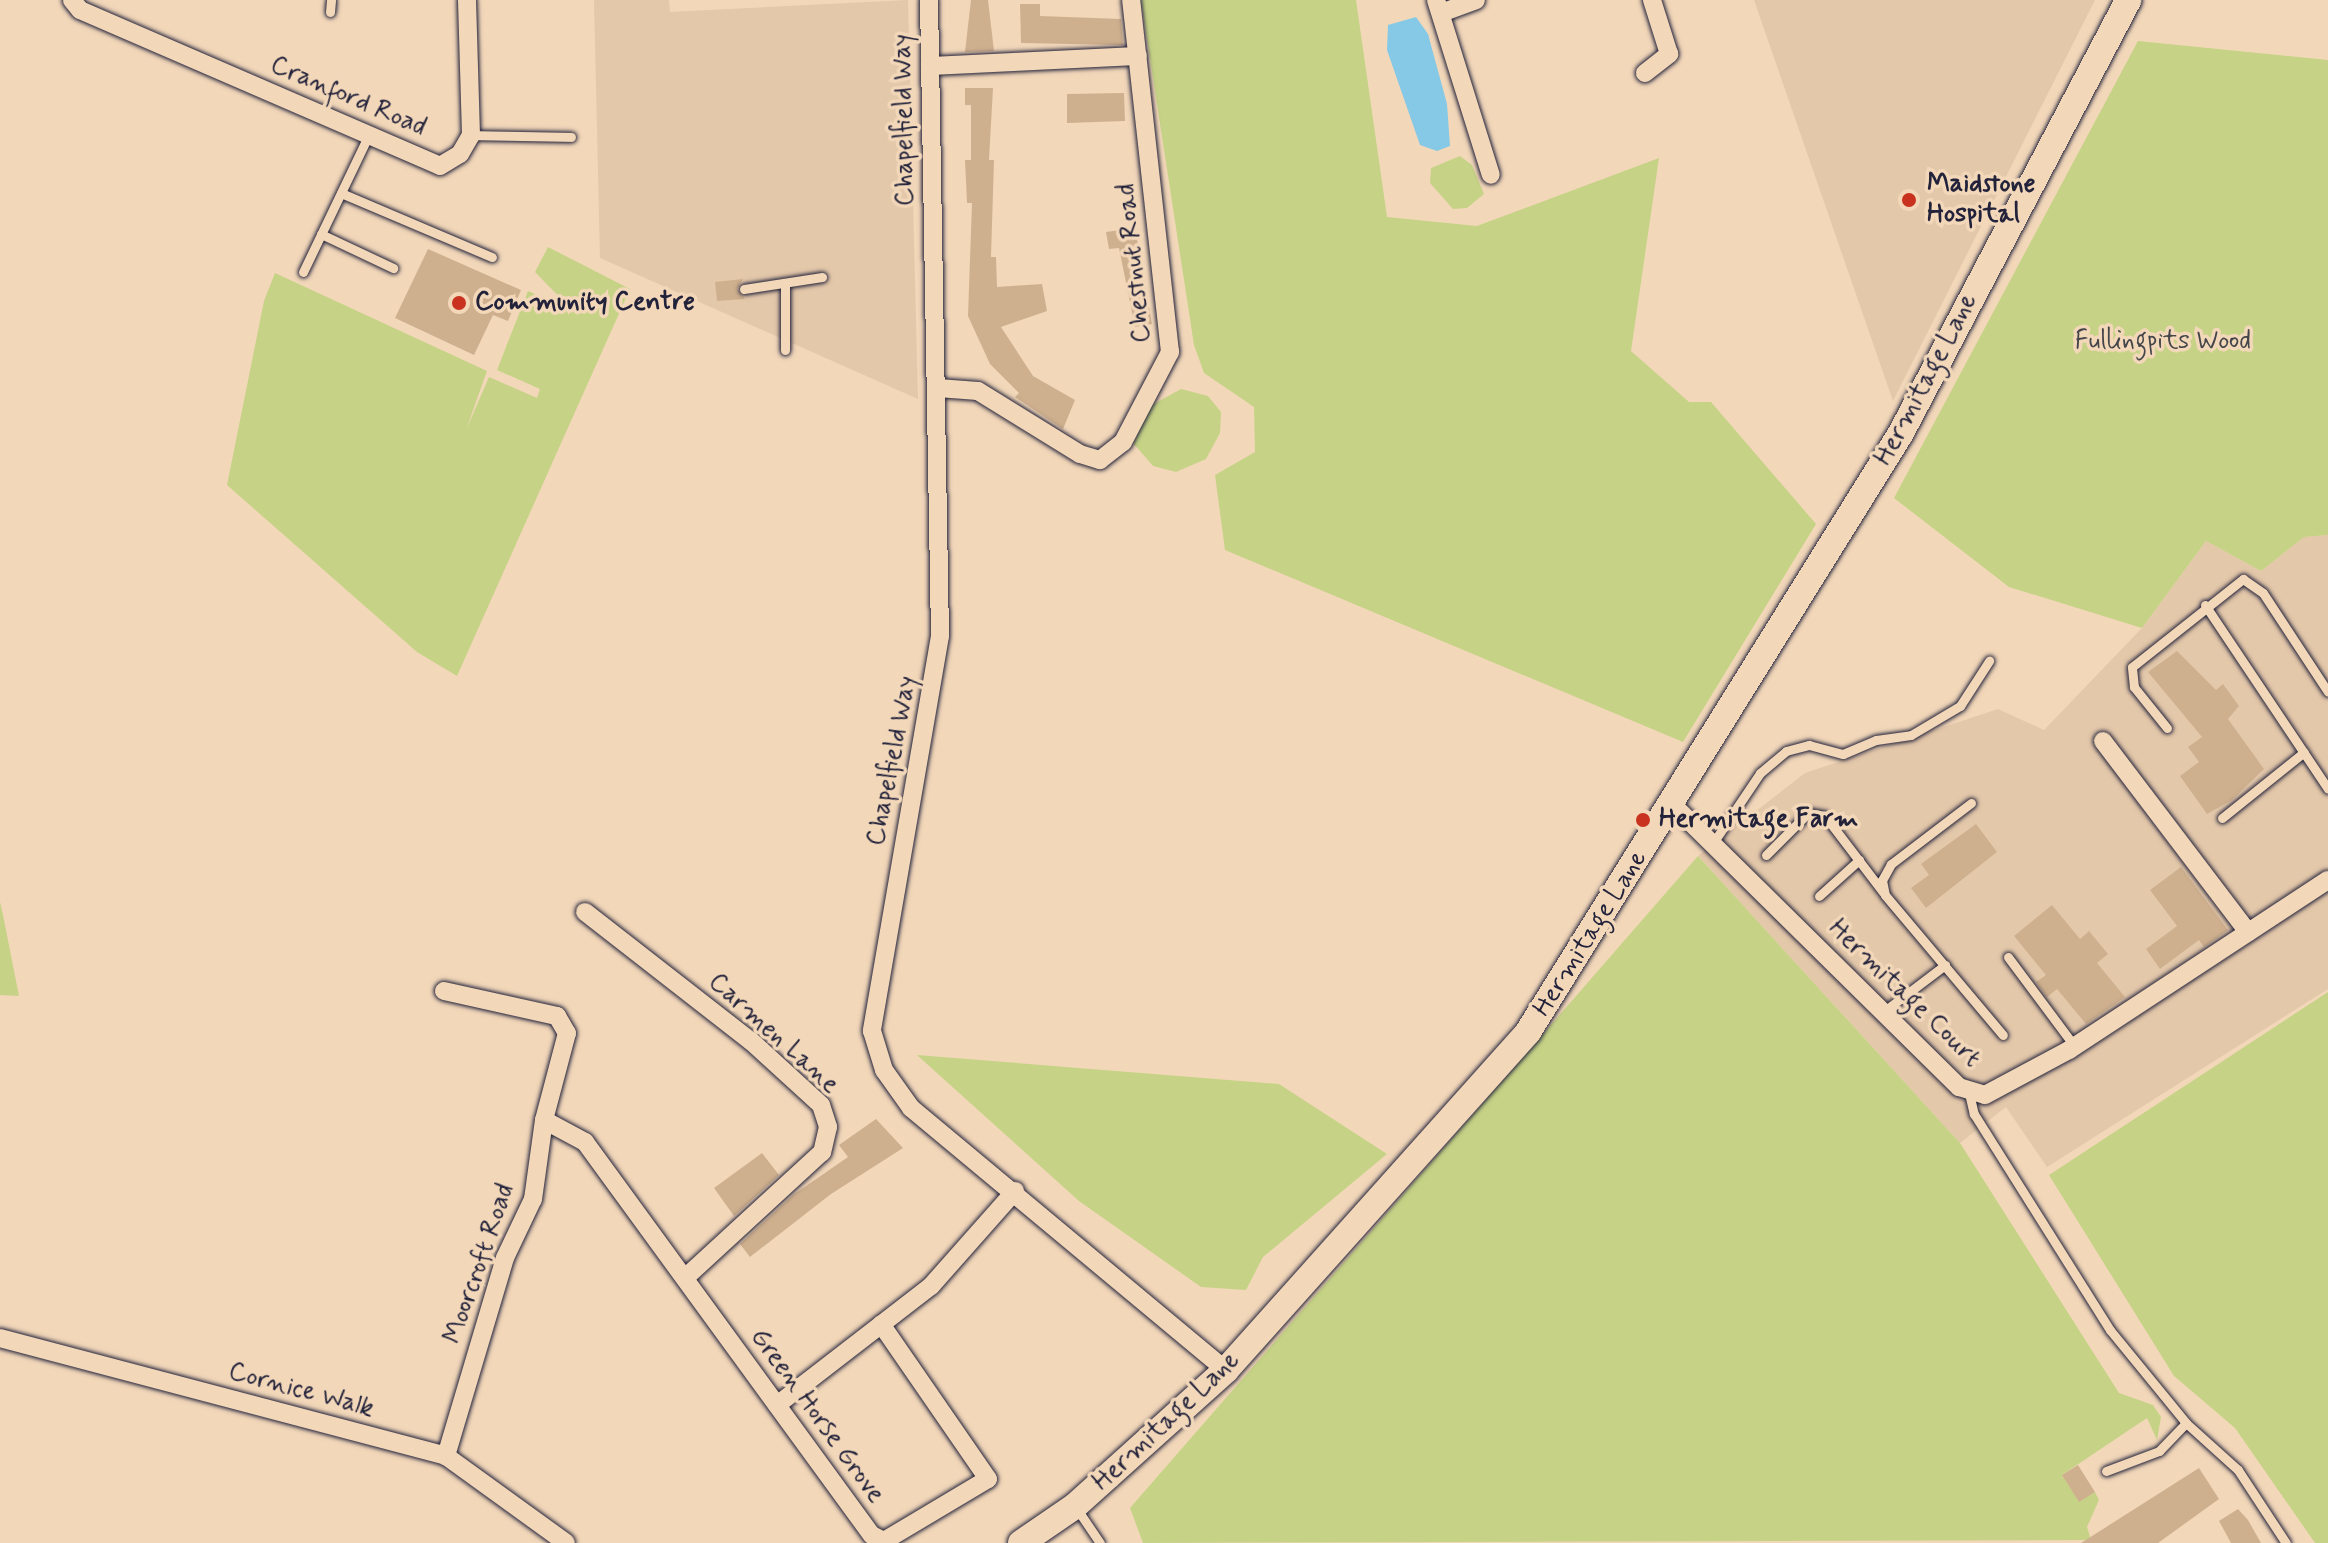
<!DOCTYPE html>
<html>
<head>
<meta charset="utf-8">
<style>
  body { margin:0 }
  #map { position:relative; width:2328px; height:1543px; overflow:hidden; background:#f2d7b9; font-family:Mynerve,sans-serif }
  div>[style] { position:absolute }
  .built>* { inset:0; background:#e4c8aa }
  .green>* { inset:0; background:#c6d386 }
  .water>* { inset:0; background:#86c9e7 }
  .building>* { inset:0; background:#cfb08e }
  .roads { filter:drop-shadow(0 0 2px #22223b) drop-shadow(0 0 2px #22223b) }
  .service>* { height:9px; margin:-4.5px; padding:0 4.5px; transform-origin:4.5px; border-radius:4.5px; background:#f2d7b9 }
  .minor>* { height:18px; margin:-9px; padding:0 9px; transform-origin:9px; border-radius:9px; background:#f2d7b9 }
  .secondary>* { height:26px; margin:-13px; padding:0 13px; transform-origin:13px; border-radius:13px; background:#f2d7b9 }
  .dots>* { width:22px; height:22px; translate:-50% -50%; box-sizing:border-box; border:4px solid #f2d7b9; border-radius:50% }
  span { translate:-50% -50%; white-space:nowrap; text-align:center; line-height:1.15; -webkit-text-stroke:7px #f2d7b9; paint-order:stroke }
  .street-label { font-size:26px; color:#22223b }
  .poi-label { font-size:26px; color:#22223b; font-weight:700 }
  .left { translate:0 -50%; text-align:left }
  .park-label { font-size:26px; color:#43454a }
</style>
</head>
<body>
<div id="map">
  <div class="built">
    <i style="clip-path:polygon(594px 0,669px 0,670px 12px,908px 0,918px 399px,600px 258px)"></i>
    <i style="clip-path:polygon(1754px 0,2095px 0,1893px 401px)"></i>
    <i style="clip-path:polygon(2328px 535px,2328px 989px,2047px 1167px,2006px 1107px,1960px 1143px,1698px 856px,1805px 773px,1998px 709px,2044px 730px,2142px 628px,2206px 541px,2261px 571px,2304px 537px)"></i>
  </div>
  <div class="green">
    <i style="clip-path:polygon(1141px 0,1356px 0,1387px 217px,1477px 226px,1659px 158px,1631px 351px,1689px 402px,1711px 402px,1816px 524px,1683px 742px,1225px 550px,1215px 475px,1255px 452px,1254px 407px,1204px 373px,1194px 345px)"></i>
    <i style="clip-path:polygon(2138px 41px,2328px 60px,2328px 535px,2304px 537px,2261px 571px,2206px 541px,2142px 628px,2009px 587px,1894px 498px)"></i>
    <i style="clip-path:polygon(1460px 156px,1472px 165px,1484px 194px,1467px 208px,1453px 209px,1430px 183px,1431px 168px)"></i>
    <i style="clip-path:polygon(548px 247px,630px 289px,457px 676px,417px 652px,227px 485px,264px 301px,275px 273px,487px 371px,466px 430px,489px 377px,537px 398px,540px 389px,497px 370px,528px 291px,572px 310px,535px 272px)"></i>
    <i style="clip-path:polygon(1181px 389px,1208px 396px,1221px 412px,1220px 433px,1206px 459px,1176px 472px,1153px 466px,1133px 443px,1150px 406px)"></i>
    <i style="clip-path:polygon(1698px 856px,1960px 1143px,2119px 1393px,2153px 1405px,2161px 1417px,2157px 1440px,2147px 1418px,2062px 1475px,2079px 1501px,2095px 1492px,2099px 1500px,2087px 1527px,2091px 1540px,1143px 1543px,1130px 1508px)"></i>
    <i style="clip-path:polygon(0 902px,3px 915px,19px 996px,0 995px)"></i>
    <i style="clip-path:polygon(2328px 992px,2328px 1543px,2315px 1543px,2235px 1428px,2174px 1376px,2049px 1175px)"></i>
    <i style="clip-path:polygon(917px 1055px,1279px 1084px,1387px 1154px,1263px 1257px,1246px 1290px,1201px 1287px,1079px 1201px)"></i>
  </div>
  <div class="water">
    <i style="clip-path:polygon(1416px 17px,1428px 34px,1447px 104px,1450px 146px,1437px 151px,1420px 145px,1387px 50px,1388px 25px)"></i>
  </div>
  <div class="building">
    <i style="clip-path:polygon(971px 0,988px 0,994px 51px,965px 52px)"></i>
    <i style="clip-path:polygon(1020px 4px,1040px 4px,1040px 16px,1121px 19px,1123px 45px,1021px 43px)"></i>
    <i style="clip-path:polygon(965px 88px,993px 88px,989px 160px,994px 160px,991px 257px,996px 257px,997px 287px,1042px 284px,1047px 311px,1001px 327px,1033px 376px,1075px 400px,1063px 429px,1015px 397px,1019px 393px,990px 364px,968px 316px,972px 203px,967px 203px,965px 160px,971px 160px,971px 105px,965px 105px)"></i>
    <i style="clip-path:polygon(1124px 93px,1125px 121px,1067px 123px,1067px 94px)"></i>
    <i style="clip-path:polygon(1135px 228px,1152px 324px,1135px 327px,1119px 248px,1109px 249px,1106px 232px)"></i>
    <i style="clip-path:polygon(428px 249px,521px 290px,508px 321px,493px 315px,474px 355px,395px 318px)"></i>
    <i style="clip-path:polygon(743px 279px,737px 289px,745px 299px,717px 301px,715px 282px)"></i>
    <i style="clip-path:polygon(2177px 651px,2216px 690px,2223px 684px,2239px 706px,2228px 719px,2264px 769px,2232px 800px,2207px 814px,2180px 776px,2199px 762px,2188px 747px,2202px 737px,2148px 672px)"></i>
    <i style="clip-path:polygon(1976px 824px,1997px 852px,1926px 908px,1911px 888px,1929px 875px,1921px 864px)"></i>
    <i style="clip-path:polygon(2181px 867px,2228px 930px,2204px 947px,2199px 940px,2160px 969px,2146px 949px,2177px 926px,2150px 890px)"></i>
    <i style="clip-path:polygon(2052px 905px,2080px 939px,2089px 931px,2108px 954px,2097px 963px,2125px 997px,2086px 1024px,2057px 989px,2047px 997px,2036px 982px,2046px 975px,2014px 936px)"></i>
    <i style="clip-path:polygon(876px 1119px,903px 1148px,831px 1194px,750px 1257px,740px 1244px,793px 1195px,848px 1157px,839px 1145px)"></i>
    <i style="clip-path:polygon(762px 1153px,779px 1175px,734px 1216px,714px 1188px)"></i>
    <i style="clip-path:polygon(2078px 1465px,2095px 1492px,2079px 1502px,2062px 1475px)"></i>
    <i style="clip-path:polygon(2199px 1468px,2219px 1499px,2158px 1543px,2081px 1543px)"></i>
    <i style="clip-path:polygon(2238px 1509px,2248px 1520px,2261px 1543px,2231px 1543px,2219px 1521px)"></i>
  </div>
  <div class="roads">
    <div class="service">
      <i style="left:330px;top:12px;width:12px;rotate:-85deg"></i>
      <i style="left:471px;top:135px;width:100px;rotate:1.1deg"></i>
      <i style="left:341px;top:193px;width:164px;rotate:23deg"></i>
      <i style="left:321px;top:234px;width:80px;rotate:25.3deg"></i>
      <i style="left:303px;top:272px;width:153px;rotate:-64.4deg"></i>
      <i style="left:785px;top:283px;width:67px;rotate:90deg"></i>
      <i style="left:744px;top:289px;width:79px;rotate:-8.7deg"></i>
      <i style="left:2205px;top:605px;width:221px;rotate:56.2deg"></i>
      <i style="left:2167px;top:728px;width:53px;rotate:-128.8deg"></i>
      <i style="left:2134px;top:687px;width:20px;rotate:-96deg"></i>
      <i style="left:2132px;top:667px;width:142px;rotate:-38.4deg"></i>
      <i style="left:2243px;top:579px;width:24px;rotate:35deg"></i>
      <i style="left:2263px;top:593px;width:118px;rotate:56.7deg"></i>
      <i style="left:1971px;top:803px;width:101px;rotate:142.7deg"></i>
      <i style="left:1891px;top:864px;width:18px;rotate:119deg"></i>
      <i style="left:1882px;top:880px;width:15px;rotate:79deg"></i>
      <i style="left:1885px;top:895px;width:183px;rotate:49.9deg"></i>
      <i style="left:2222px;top:818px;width:105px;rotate:-38.8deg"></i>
      <i style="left:1713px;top:843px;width:84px;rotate:-56.1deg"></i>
      <i style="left:1760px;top:773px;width:34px;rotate:-40deg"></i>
      <i style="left:1786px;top:751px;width:24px;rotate:-15deg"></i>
      <i style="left:1809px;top:745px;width:35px;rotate:15deg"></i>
      <i style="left:1843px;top:754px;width:36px;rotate:-23deg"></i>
      <i style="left:1876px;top:740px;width:35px;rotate:-8deg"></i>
      <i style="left:1911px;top:735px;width:57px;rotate:-30.6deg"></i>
      <i style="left:1960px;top:706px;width:54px;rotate:-57.2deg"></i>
      <i style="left:1766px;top:855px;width:59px;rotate:-45deg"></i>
      <i style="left:1808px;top:813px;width:17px;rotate:10deg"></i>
      <i style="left:1825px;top:816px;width:96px;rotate:52.7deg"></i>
      <i style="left:1819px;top:896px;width:54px;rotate:-42deg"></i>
      <i style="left:2008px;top:957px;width:112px;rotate:53.3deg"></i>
      <i style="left:1883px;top:1012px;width:78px;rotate:-37.2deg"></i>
      <i style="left:1969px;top:1093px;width:22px;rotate:77deg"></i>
      <i style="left:1974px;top:1114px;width:255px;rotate:57.8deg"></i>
      <i style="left:2110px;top:1330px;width:120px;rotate:50.7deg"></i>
      <i style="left:2186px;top:1423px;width:70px;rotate:42.1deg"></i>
      <i style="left:2238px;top:1470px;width:87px;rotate:56.7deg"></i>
      <i style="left:2106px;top:1471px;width:57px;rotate:-20.7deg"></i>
      <i style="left:2159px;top:1451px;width:39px;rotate:-46deg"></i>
      <i style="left:1077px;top:1509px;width:41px;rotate:55.9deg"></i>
    </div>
    <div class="minor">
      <i style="left:72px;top:0;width:13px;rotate:51deg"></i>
      <i style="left:80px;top:10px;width:392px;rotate:23.4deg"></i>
      <i style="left:440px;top:166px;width:23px;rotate:-31deg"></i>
      <i style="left:460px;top:154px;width:22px;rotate:-60deg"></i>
      <i style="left:471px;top:135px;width:135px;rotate:-91.7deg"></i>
      <i style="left:929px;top:0;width:636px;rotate:89.01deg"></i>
      <i style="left:940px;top:636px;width:401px;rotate:99.8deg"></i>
      <i style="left:872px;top:1031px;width:41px;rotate:72.9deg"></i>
      <i style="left:884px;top:1070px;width:47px;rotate:54.6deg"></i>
      <i style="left:911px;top:1108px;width:410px;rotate:39.8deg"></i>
      <i style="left:1436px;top:0;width:183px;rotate:72.6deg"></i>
      <i style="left:1441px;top:13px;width:37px;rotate:-20deg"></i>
      <i style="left:930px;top:66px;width:208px;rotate:-2.8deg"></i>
      <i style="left:1645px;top:73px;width:31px;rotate:-38deg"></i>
      <i style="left:1669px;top:54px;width:57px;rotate:-107.5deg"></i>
      <i style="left:938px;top:388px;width:40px;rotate:4.3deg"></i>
      <i style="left:978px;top:391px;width:120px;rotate:31.7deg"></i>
      <i style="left:1080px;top:454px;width:21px;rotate:17deg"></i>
      <i style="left:1100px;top:460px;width:29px;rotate:-38deg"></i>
      <i style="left:1123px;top:442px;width:102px;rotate:-62.4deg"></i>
      <i style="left:1170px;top:352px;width:354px;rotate:-96.3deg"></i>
      <i style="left:2103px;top:741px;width:240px;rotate:52.8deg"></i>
      <i style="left:1673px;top:805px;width:402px;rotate:44.6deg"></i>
      <i style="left:1959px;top:1087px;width:27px;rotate:17deg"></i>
      <i style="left:1985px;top:1095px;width:95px;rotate:-28.2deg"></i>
      <i style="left:2069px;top:1050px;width:310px;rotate:-33.3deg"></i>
      <i style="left:585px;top:912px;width:210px;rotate:37.9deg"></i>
      <i style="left:751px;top:1041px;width:95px;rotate:42.4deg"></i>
      <i style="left:821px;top:1105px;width:23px;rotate:72deg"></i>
      <i style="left:828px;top:1127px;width:26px;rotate:103deg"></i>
      <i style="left:822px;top:1152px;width:186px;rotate:137.4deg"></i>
      <i style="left:444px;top:991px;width:116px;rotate:12.5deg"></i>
      <i style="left:557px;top:1016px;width:20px;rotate:60deg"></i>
      <i style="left:567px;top:1033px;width:90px;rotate:104.8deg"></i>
      <i style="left:544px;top:1120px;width:80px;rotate:97.9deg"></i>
      <i style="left:533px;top:1199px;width:65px;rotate:115.4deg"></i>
      <i style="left:505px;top:1258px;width:207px;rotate:106.6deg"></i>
      <i style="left:544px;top:1120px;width:47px;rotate:28.2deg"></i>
      <i style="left:585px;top:1142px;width:487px;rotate:53.9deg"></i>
      <i style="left:872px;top:1535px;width:13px;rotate:27deg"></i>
      <i style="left:884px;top:1541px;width:121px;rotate:-30.8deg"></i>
      <i style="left:988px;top:1479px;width:188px;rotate:-124.6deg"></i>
      <i style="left:0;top:1338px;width:461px;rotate:14.8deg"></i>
      <i style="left:446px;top:1456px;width:148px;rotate:35.9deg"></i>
      <i style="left:777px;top:1405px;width:195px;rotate:-37.7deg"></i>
      <i style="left:931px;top:1286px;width:127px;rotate:-48.5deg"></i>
    </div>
    <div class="secondary">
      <i style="left:1021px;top:1543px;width:65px;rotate:-34.4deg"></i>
      <i style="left:1075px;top:1506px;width:203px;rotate:-42deg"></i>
      <i style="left:1226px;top:1370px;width:453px;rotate:-48.2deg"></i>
      <i style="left:1528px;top:1032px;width:706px;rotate:-58.09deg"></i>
      <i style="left:1901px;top:433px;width:489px;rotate:-62.3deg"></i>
    </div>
  </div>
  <div class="dots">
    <i style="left:1909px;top:200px;background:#c8321e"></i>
    <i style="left:459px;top:303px;background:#c8321e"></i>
    <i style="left:1643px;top:820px;background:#c8321e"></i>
  </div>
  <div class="street-label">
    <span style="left:348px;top:97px;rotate:23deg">Cranford Road</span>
    <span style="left:905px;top:120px;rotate:-91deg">Chapelfield Way</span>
    <span style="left:1135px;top:263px;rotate:-96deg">Chestnut Road</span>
    <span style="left:1927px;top:380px;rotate:-62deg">Hermitage Lane</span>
    <span style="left:893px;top:761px;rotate:-79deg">Chapelfield Way</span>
    <span style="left:1591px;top:934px;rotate:-58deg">Hermitage Lane</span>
    <span style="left:1904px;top:994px;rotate:44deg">Hermitage Court</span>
    <span style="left:773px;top:1034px;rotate:42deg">Carmen Lane</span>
    <span style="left:480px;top:1264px;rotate:-71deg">Moorcroft Road</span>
    <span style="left:301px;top:1391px;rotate:15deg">Cornice Walk</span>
    <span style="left:817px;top:1416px;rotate:54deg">Green Horse Grove</span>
    <span style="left:1167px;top:1422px;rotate:-43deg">Hermitage Lane</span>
  </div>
  <div class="poi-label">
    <span class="left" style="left:1927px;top:200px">Maidstone<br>Hospital</span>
    <span class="left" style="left:475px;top:303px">Community Centre</span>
    <span class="left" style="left:1659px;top:820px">Hermitage Farm</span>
  </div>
  <div class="park-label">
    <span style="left:2163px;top:342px">Fullingpits Wood</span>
  </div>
</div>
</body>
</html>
